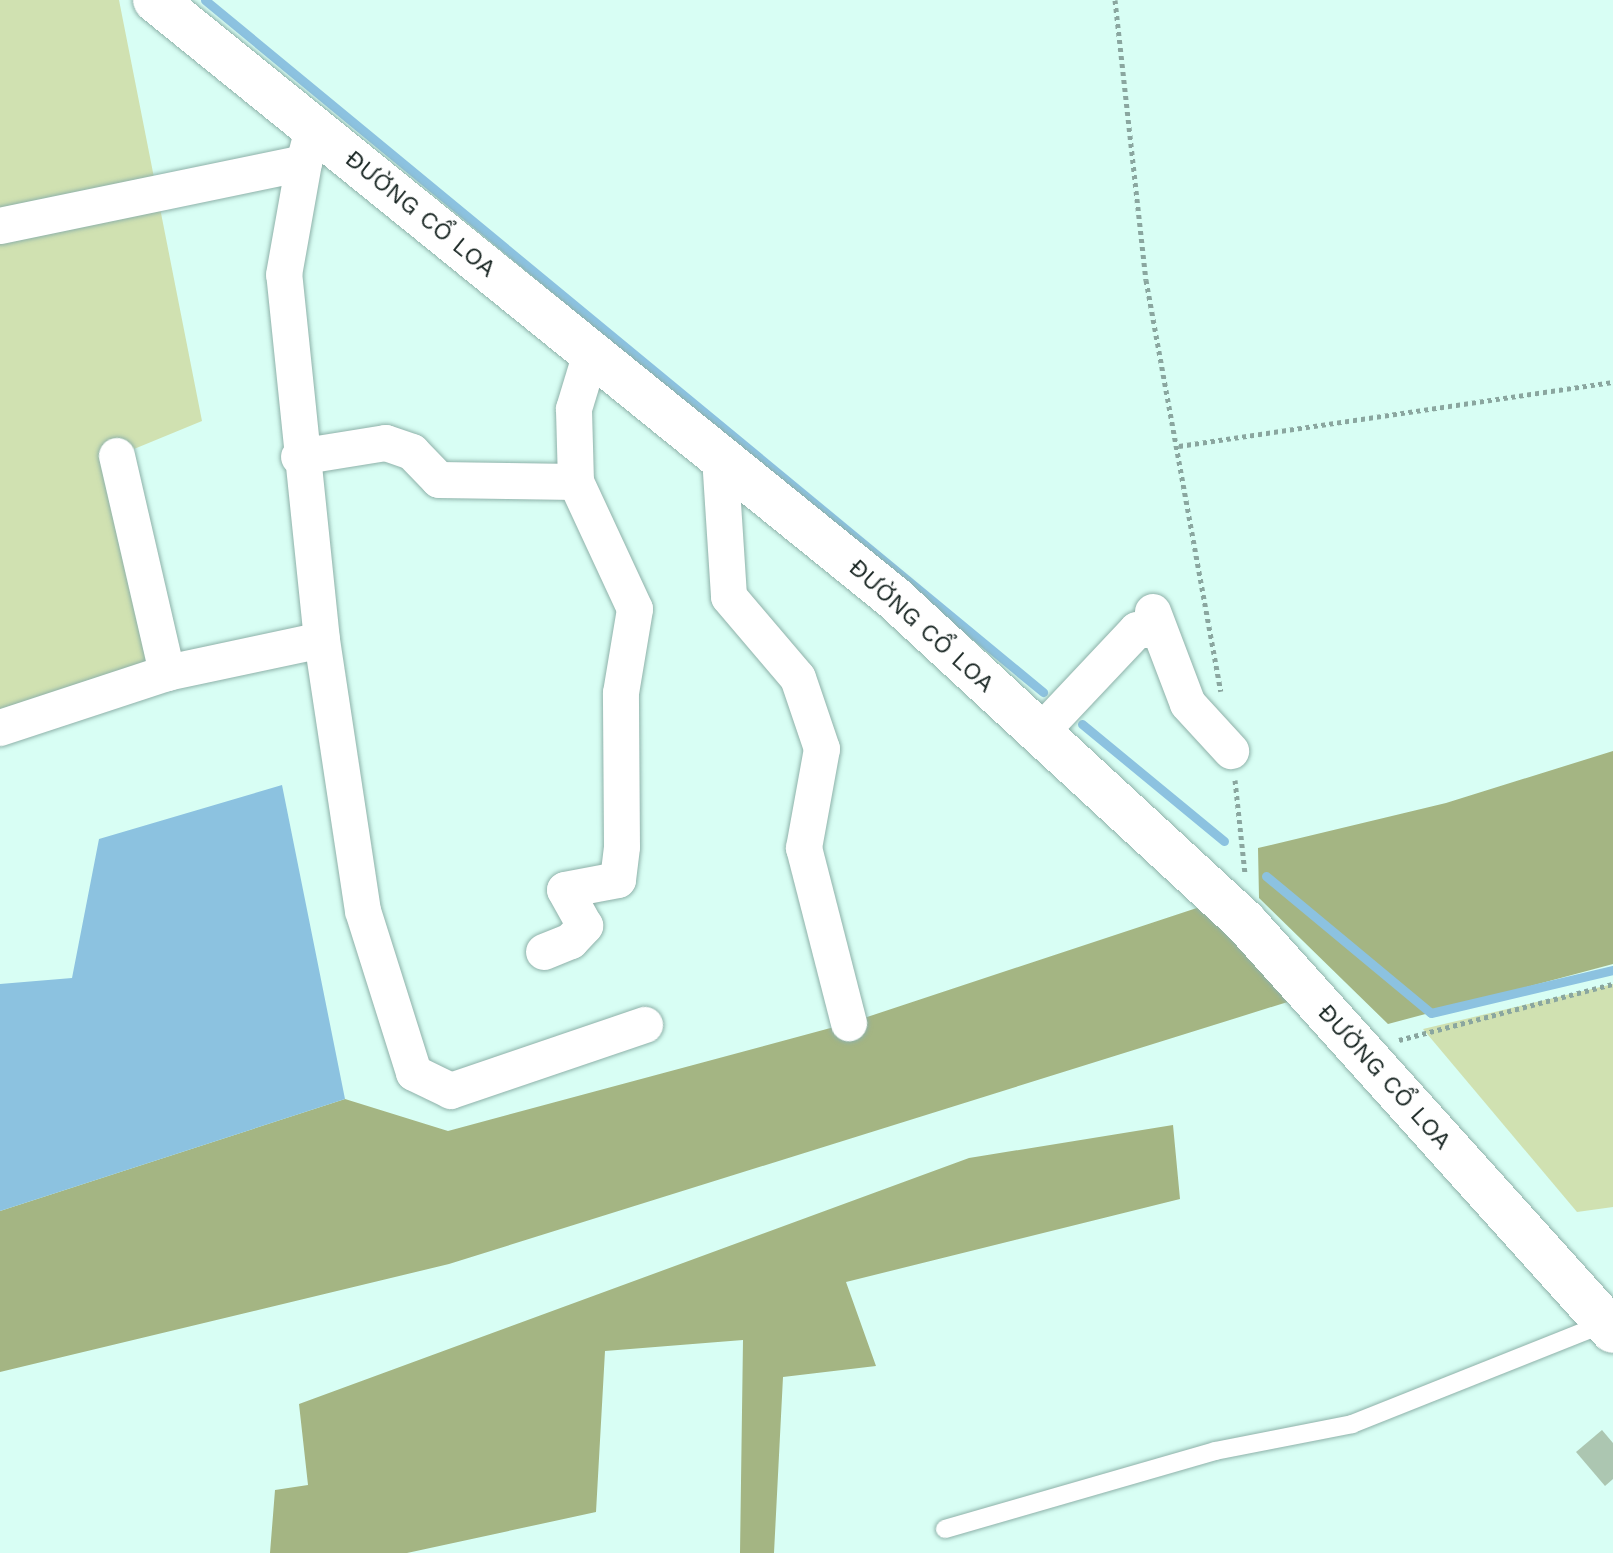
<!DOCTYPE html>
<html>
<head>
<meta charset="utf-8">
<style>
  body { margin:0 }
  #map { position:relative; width:1613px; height:1553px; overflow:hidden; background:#d8fef4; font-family:"Work Sans",sans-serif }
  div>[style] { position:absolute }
  .green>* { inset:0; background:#d0e1b1 }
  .forest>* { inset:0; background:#a4b583 }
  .water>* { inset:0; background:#8cc2e0 }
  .stream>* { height:9px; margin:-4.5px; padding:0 4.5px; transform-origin:4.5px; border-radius:4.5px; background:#8cc2e0 }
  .building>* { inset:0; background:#acc6b1 }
  .path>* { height:5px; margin-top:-2.5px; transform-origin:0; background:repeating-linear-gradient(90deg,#8aa69f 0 4px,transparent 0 8px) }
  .roads { filter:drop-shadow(0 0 2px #8eb1a9) drop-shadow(0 0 2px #8eb1a9) }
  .lane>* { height:18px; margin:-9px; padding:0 9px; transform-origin:9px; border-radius:9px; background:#fff }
  .street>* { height:36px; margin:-18px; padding:0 18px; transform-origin:18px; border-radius:18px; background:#fff }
  .secondary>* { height:44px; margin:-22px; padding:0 22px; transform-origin:22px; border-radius:22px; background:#fff }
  span { translate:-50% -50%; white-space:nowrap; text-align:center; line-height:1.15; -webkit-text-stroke:6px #fff; paint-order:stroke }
  .street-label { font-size:24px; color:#172421 }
</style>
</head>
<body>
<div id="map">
  <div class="green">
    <i style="clip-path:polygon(0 0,119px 0,202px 421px,117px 456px,167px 673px,0 729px)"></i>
    <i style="clip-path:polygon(1613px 984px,1613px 1207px,1577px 1212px,1423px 1029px)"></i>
  </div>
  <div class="forest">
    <i style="clip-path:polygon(1613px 751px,1613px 964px,1388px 1024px,1259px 898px,1258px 848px,1446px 803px)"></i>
    <i style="clip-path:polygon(1221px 900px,1310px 995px,449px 1264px,0 1372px,0 1211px,345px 1099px,448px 1131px,849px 1023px)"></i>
    <i style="clip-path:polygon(1173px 1125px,1180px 1199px,846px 1282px,876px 1366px,783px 1377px,774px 1553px,740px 1553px,743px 1340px,605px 1351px,596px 1512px,407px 1553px,270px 1553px,275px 1490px,308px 1485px,299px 1404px,969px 1158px)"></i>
  </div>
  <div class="water">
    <i style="clip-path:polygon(282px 785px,345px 1099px,0 1211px,0 984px,72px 978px,99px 839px)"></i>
  </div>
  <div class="stream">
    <i style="left:205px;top:0;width:1087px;rotate:39.55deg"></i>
    <i style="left:1082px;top:724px;width:184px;rotate:39.5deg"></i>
    <i style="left:1266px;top:876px;width:214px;rotate:39.7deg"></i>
    <i style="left:1431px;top:1013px;width:187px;rotate:-13.3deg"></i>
  </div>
  <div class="building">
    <i style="clip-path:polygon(1602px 1430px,1613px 1443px,1613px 1479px,1605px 1486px,1576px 1452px)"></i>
  </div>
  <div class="path">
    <i style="left:1115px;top:0;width:282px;rotate:83.7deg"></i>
    <i style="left:1146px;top:280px;width:418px;rotate:79.7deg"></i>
    <i style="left:1179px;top:446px;width:439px;rotate:-8.4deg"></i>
    <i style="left:1235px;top:780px;width:94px;rotate:83.9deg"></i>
    <i style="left:1399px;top:1040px;width:221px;rotate:-14.7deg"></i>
  </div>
  <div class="roads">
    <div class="lane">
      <i style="left:945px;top:1529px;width:281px;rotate:-16.1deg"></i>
      <i style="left:1215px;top:1451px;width:140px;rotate:-11.1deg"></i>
      <i style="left:1352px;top:1424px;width:273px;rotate:-21.7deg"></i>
    </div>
    <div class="street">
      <i style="left:0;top:226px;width:310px;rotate:-11.7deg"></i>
      <i style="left:304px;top:163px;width:23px;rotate:-75deg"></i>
      <i style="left:117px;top:456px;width:223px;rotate:77deg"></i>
      <i style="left:299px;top:457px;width:88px;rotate:-9.1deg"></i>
      <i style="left:386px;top:443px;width:28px;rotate:19deg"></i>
      <i style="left:412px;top:452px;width:39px;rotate:46deg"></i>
      <i style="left:439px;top:480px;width:137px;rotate:0.8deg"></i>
      <i style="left:576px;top:482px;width:73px;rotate:-91.6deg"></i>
      <i style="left:574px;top:409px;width:59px;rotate:-73.1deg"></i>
      <i style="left:720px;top:457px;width:140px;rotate:86.3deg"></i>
      <i style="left:729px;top:597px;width:106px;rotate:49.6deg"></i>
      <i style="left:798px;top:678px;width:75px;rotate:71.3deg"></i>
      <i style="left:822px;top:749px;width:101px;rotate:100.3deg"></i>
      <i style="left:804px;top:848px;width:181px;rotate:75.6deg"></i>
      <i style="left:1153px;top:612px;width:98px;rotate:69.2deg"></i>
      <i style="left:1188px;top:704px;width:64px;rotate:47.5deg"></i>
      <i style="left:322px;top:640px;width:274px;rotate:81.4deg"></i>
      <i style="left:363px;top:911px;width:170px;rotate:72.5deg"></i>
      <i style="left:414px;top:1073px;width:41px;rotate:25.9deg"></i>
      <i style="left:451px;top:1091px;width:205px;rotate:-18.8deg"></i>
      <i style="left:0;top:728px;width:176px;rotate:-18.2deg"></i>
      <i style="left:167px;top:673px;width:158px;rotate:-12deg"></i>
      <i style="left:322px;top:640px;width:367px;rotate:-95.9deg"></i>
      <i style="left:284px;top:275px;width:114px;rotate:-79.9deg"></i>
      <i style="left:1040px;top:733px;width:141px;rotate:-46.7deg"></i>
      <i style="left:1137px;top:630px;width:22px"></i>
      <i style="left:544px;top:952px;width:29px;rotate:-22deg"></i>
      <i style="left:571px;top:941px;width:21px;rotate:-47deg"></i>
      <i style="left:585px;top:926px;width:41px;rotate:-119.1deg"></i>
      <i style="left:565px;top:890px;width:54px;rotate:-10.7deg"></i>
      <i style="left:618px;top:880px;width:33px;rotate:-83deg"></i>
      <i style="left:622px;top:847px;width:154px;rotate:-90.4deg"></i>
      <i style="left:621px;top:693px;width:85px;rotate:-80.5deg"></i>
      <i style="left:635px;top:609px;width:140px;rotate:-114.9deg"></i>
    </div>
    <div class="secondary">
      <i style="left:155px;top:0;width:951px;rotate:38.98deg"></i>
      <i style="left:894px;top:598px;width:478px;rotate:42.7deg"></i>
      <i style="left:1245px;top:922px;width:550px;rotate:48.02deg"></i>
    </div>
  </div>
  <div class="street-label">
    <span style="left:420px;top:214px;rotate:39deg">ĐƯỜNG CỔ LOA</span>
    <span style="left:921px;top:626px;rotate:42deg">ĐƯỜNG CỔ LOA</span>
    <span style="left:1384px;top:1077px;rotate:48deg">ĐƯỜNG CỔ LOA</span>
  </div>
</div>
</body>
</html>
